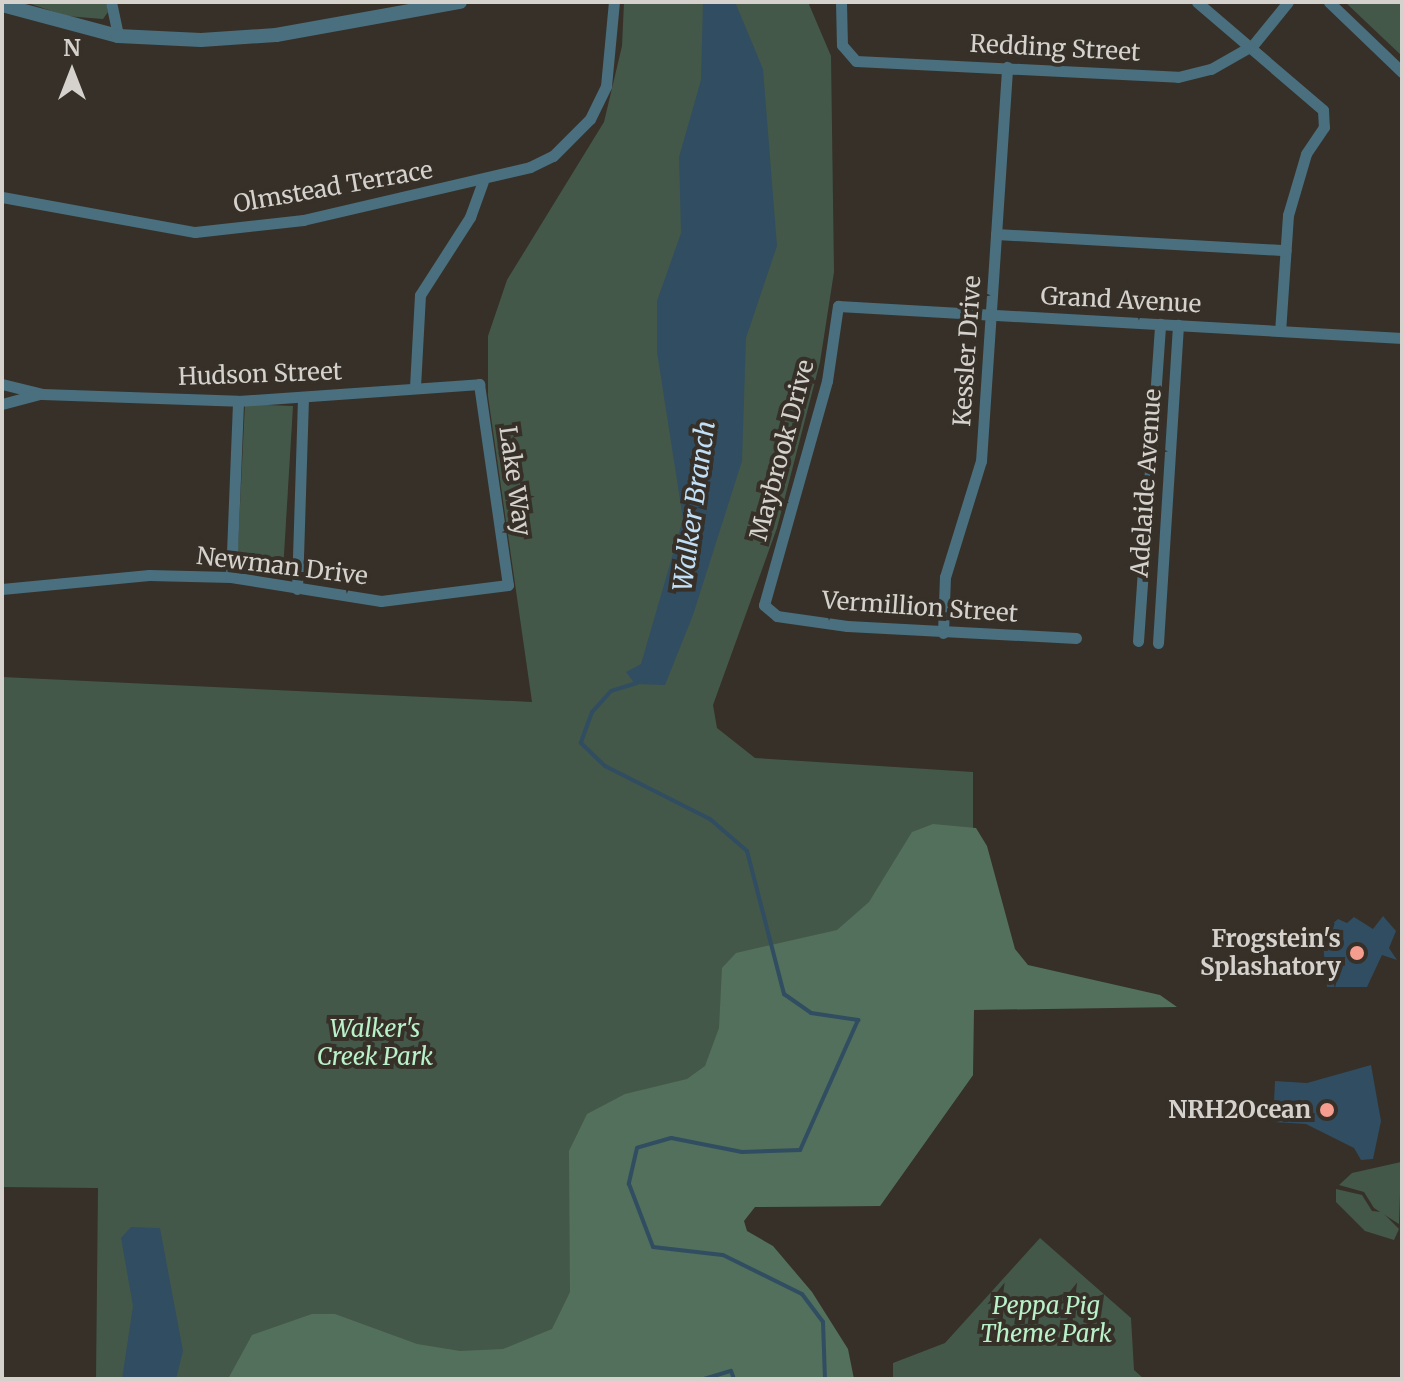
<!DOCTYPE html>
<html>
<head>
<meta charset="utf-8">
<style>
  body { margin:0 }
  #map { position:relative; width:1404px; height:1381px; overflow:hidden; background:#363028; font-family:Merriweather,serif }
  div>[style] { position:absolute }
  .green>* { inset:0; background:#435849 }
  .forest>* { inset:0; background:#52705b }
  .water>* { inset:0; background:#314d61 }
  .stream>* { height:4px; margin:-2px; padding:0 2px; transform-origin:2px; border-radius:2px; background:#314d61 }
  .minor>* { height:11px; margin:-5.5px; padding:0 5.5px; transform-origin:5.5px; border-radius:5.5px; background:#4a6f7e }
  .tertiary>* { height:14px; margin:-7px; padding:0 7px; transform-origin:7px; border-radius:7px; background:#4a6f7e }
  .dots>* { width:22px; height:22px; translate:-50% -50%; box-sizing:border-box; border:4px solid #363028; border-radius:50% }
  span { translate:-50% -50%; white-space:nowrap; text-align:center; line-height:1.15; -webkit-text-stroke:8px #363028; paint-order:stroke }
  .street-label { font-size:24px; color:#d5d2cd }
  .poi-label { font-size:24px; color:#d5d2cd; font-weight:700 }
  .right { translate:-100% -50%; text-align:right }
  .park-label { font-size:24px; color:#b9f1c9; font-style:italic }
  .water-label { font-size:26px; color:#c1e0f8; font-style:italic }
  .frame { position:absolute; inset:0; border:4px solid #d5d2cd; pointer-events:none }
  .north { position:absolute; left:32px; top:32px; width:80px; height:80px; -webkit-text-stroke:6px #363028; paint-order:stroke; rotate:0deg; font-size:22px; font-weight:700; line-height:32px; text-align:center; color:#d5d2cd }
  .north::after { content:''; display:block; margin:auto; width:28px; height:36px; background:#d5d2cd; clip-path:polygon(50% 0,100% 100%,50% 72%,0 100%) }
</style>
</head>
<body>
<div id="map">
  <div class="green">
    <i style="clip-path:polygon(25px 2px,106px 2px,108px 12px,103px 19px,66px 16px)"></i>
    <i style="clip-path:polygon(624px 2px,808px 2px,831px 56px,834px 272px,820px 362px,777px 528px,713px 705px,717px 728px,755px 758px,973px 772px,973px 1075px,880px 1206px,642px 1207px,633px 1379px,96px 1379px,98px 1188px,2px 1187px,2px 677px,532px 702px,488px 396px,488px 336px,507px 280px,604px 122px,622px 46px)"></i>
    <i style="clip-path:polygon(1345px 2px,1402px 2px,1402px 56px)"></i>
    <i style="clip-path:polygon(245px 404px,293px 406px,283px 571px,237px 567px)"></i>
    <i style="clip-path:polygon(1401px 1162px,1399px 1224px,1374px 1208px,1364px 1192px,1339px 1185px,1352px 1173px)"></i>
    <i style="clip-path:polygon(1336px 1189px,1362px 1195px,1372px 1211px,1382px 1212px,1399px 1229px,1394px 1240px,1365px 1231px,1336px 1202px)"></i>
    <i style="clip-path:polygon(1040px 1238px,1131px 1318px,1134px 1370px,1144px 1379px,893px 1379px,893px 1363px,945px 1343px)"></i>
  </div>
  <div class="forest">
    <i style="clip-path:polygon(933px 824px,976px 828px,987px 846px,1015px 949px,1028px 965px,1160px 995px,1177px 1007px,974px 1010px,973px 1075px,880px 1206px,755px 1207px,744px 1221px,747px 1231px,773px 1246px,812px 1292px,848px 1349px,854px 1379px,228px 1379px,252px 1335px,312px 1314px,335px 1314px,417px 1344px,460px 1351px,503px 1349px,552px 1329px,570px 1292px,569px 1151px,587px 1114px,625px 1094px,687px 1079px,705px 1066px,719px 1028px,722px 968px,736px 953px,837px 930px,869px 902px,912px 832px)"></i>
  </div>
  <div class="water">
    <i style="clip-path:polygon(703px 2px,735px 2px,763px 69px,777px 246px,746px 338px,742px 461px,693px 615px,665px 685px,635px 684px,626px 672px,641px 664px,683px 519px,657px 352px,657px 301px,681px 233px,679px 157px,701px 80px)"></i>
    <i style="clip-path:polygon(1383px 916px,1396px 931px,1389px 948px,1397px 960px,1382px 955px,1367px 987px,1327px 987px,1322px 933px,1338px 919px,1347px 923px,1354px 917px,1373px 929px)"></i>
    <i style="clip-path:polygon(1371px 1065px,1381px 1121px,1373px 1159px,1361px 1160px,1354px 1148px,1306px 1124px,1273px 1122px,1275px 1081px,1307px 1083px)"></i>
    <i style="clip-path:polygon(131px 1227px,160px 1228px,183px 1351px,176px 1379px,122px 1379px,133px 1306px,121px 1238px)"></i>
  </div>
  <div class="stream">
    <i style="left:637px;top:683px;width:27px;rotate:163deg"></i>
    <i style="left:611px;top:691px;width:28px;rotate:132deg"></i>
    <i style="left:592px;top:712px;width:33px;rotate:110deg"></i>
    <i style="left:581px;top:743px;width:33px;rotate:44deg"></i>
    <i style="left:605px;top:766px;width:118px;rotate:26.8deg"></i>
    <i style="left:710px;top:819px;width:49px;rotate:40.9deg"></i>
    <i style="left:747px;top:851px;width:148px;rotate:75.5deg"></i>
    <i style="left:784px;top:994px;width:33px;rotate:35deg"></i>
    <i style="left:811px;top:1013px;width:48px;rotate:8.5deg"></i>
    <i style="left:858px;top:1020px;width:142px;rotate:114deg"></i>
    <i style="left:800px;top:1150px;width:58px;rotate:178deg"></i>
    <i style="left:742px;top:1152px;width:72px;rotate:-168.8deg"></i>
    <i style="left:671px;top:1138px;width:35px;rotate:164deg"></i>
    <i style="left:637px;top:1148px;width:37px;rotate:103deg"></i>
    <i style="left:629px;top:1184px;width:67px;rotate:69.1deg"></i>
    <i style="left:653px;top:1247px;width:70px;rotate:6.5deg"></i>
    <i style="left:723px;top:1255px;width:88px;rotate:26.3deg"></i>
    <i style="left:802px;top:1294px;width:35px;rotate:53deg"></i>
    <i style="left:823px;top:1322px;width:57px;rotate:88deg"></i>
    <i style="left:704px;top:1379px;width:28px;rotate:-17deg"></i>
    <i style="left:731px;top:1371px;width:9px;rotate:69deg"></i>
  </div>
  <div class="minor">
    <i style="left:111px;top:2px;width:35px;rotate:78deg"></i>
    <i style="left:841px;top:2px;width:43px;rotate:88.7deg"></i>
    <i style="left:842px;top:45px;width:21px;rotate:49deg"></i>
    <i style="left:856px;top:61px;width:322px;rotate:2.8deg"></i>
    <i style="left:1178px;top:77px;width:34px;rotate:-14deg"></i>
    <i style="left:1211px;top:69px;width:48px;rotate:-29.7deg"></i>
    <i style="left:1253px;top:45px;width:55px;rotate:-50.9deg"></i>
    <i style="left:1197px;top:2px;width:166px;rotate:40.6deg"></i>
    <i style="left:1323px;top:110px;width:17px;rotate:87deg"></i>
    <i style="left:1324px;top:127px;width:32px;rotate:124deg"></i>
    <i style="left:1306px;top:154px;width:64px;rotate:106.4deg"></i>
    <i style="left:1288px;top:215px;width:116px;rotate:93.9deg"></i>
    <i style="left:1329px;top:2px;width:101px;rotate:43.8deg"></i>
    <i style="left:2px;top:197px;width:196px;rotate:10.3deg"></i>
    <i style="left:195px;top:232px;width:109px;rotate:-6.3deg"></i>
    <i style="left:303px;top:220px;width:233px;rotate:-13.1deg"></i>
    <i style="left:530px;top:167px;width:25px;rotate:-26deg"></i>
    <i style="left:553px;top:156px;width:52px;rotate:-45deg"></i>
    <i style="left:590px;top:119px;width:37px;rotate:-64deg"></i>
    <i style="left:606px;top:86px;width:84px;rotate:-84.6deg"></i>
    <i style="left:996px;top:234px;width:290px;rotate:3.2deg"></i>
    <i style="left:2px;top:384px;width:41px;rotate:14deg"></i>
    <i style="left:42px;top:394px;width:196px;rotate:2deg"></i>
    <i style="left:238px;top:401px;width:242px;rotate:-4deg"></i>
    <i style="left:479px;top:384px;width:203px;rotate:81.8deg"></i>
    <i style="left:508px;top:585px;width:128px;rotate:172.8deg"></i>
    <i style="left:381px;top:601px;width:152px;rotate:-170.9deg"></i>
    <i style="left:231px;top:577px;width:82px;rotate:-178.6deg"></i>
    <i style="left:149px;top:575px;width:148px;rotate:174.6deg"></i>
    <i style="left:415px;top:387px;width:92px;rotate:-86.9deg"></i>
    <i style="left:420px;top:295px;width:93px;rotate:-57.3deg"></i>
    <i style="left:470px;top:217px;width:37px;rotate:-70deg"></i>
    <i style="left:2px;top:404px;width:39px;rotate:-15deg"></i>
    <i style="left:231px;top:577px;width:176px;rotate:-87.7deg"></i>
    <i style="left:297px;top:589px;width:191px;rotate:-88.2deg"></i>
    <i style="left:943px;top:633px;width:56px;rotate:-88deg"></i>
    <i style="left:945px;top:577px;width:121px;rotate:-72.8deg"></i>
    <i style="left:981px;top:461px;width:395px;rotate:-86.2deg"></i>
    <i style="left:1076px;top:638px;width:229px;rotate:-177deg"></i>
    <i style="left:847px;top:626px;width:71px;rotate:-171.9deg"></i>
    <i style="left:777px;top:616px;width:17px;rotate:-140deg"></i>
    <i style="left:764px;top:605px;width:233px;rotate:-74.3deg"></i>
    <i style="left:827px;top:381px;width:76px;rotate:-81.7deg"></i>
    <i style="left:838px;top:306px;width:565px;rotate:3.25deg"></i>
    <i style="left:1138px;top:641px;width:318px;rotate:-86deg"></i>
    <i style="left:1158px;top:643px;width:319px;rotate:-86.4deg"></i>
  </div>
  <div class="tertiary">
    <i style="left:2px;top:5px;width:120px;rotate:15deg"></i>
    <i style="left:118px;top:36px;width:83px;rotate:2.8deg"></i>
    <i style="left:201px;top:40px;width:75px;rotate:-3.8deg"></i>
    <i style="left:276px;top:35px;width:187px;rotate:-10.2deg"></i>
  </div>
  <div class="dots">
    <i style="left:1357px;top:953px;background:#f59d8e"></i>
    <i style="left:1327px;top:1110px;background:#f59d8e"></i>
  </div>
  <div class="street-label">
    <span style="left:1055px;top:48px;rotate:3deg">Redding Street</span>
    <span style="left:333px;top:187px;rotate:-10deg">Olmstead Terrace</span>
    <span style="left:1121px;top:300px;rotate:3deg">Grand Avenue</span>
    <span style="left:967px;top:351px;rotate:-86deg">Kessler Drive</span>
    <span style="left:260px;top:374px;rotate:-2deg">Hudson Street</span>
    <span style="left:782px;top:450px;rotate:-75deg">Maybrook Drive</span>
    <span style="left:515px;top:481px;rotate:82deg">Lake Way</span>
    <span style="left:1146px;top:483px;rotate:-86deg">Adelaide Avenue</span>
    <span style="left:282px;top:566px;rotate:7deg">Newman Drive</span>
    <span style="left:920px;top:607px;rotate:4deg">Vermillion Street</span>
  </div>
  <div class="poi-label">
    <span class="right" style="left:1341px;top:953px">Frogstein's<br>Splashatory</span>
    <span class="right" style="left:1311px;top:1110px">NRH2Ocean</span>
  </div>
  <div class="park-label">
    <span style="left:375px;top:1043px">Walker's<br>Creek Park</span>
    <span style="left:1046px;top:1320px">Peppa Pig<br>Theme Park</span>
  </div>
  <div class="water-label">
    <span style="left:694px;top:506px;rotate:-82deg">Walker Branch</span>
  </div>
  <div class="frame"></div>
  <div class="north">N</div>
</div>
</body>
</html>
